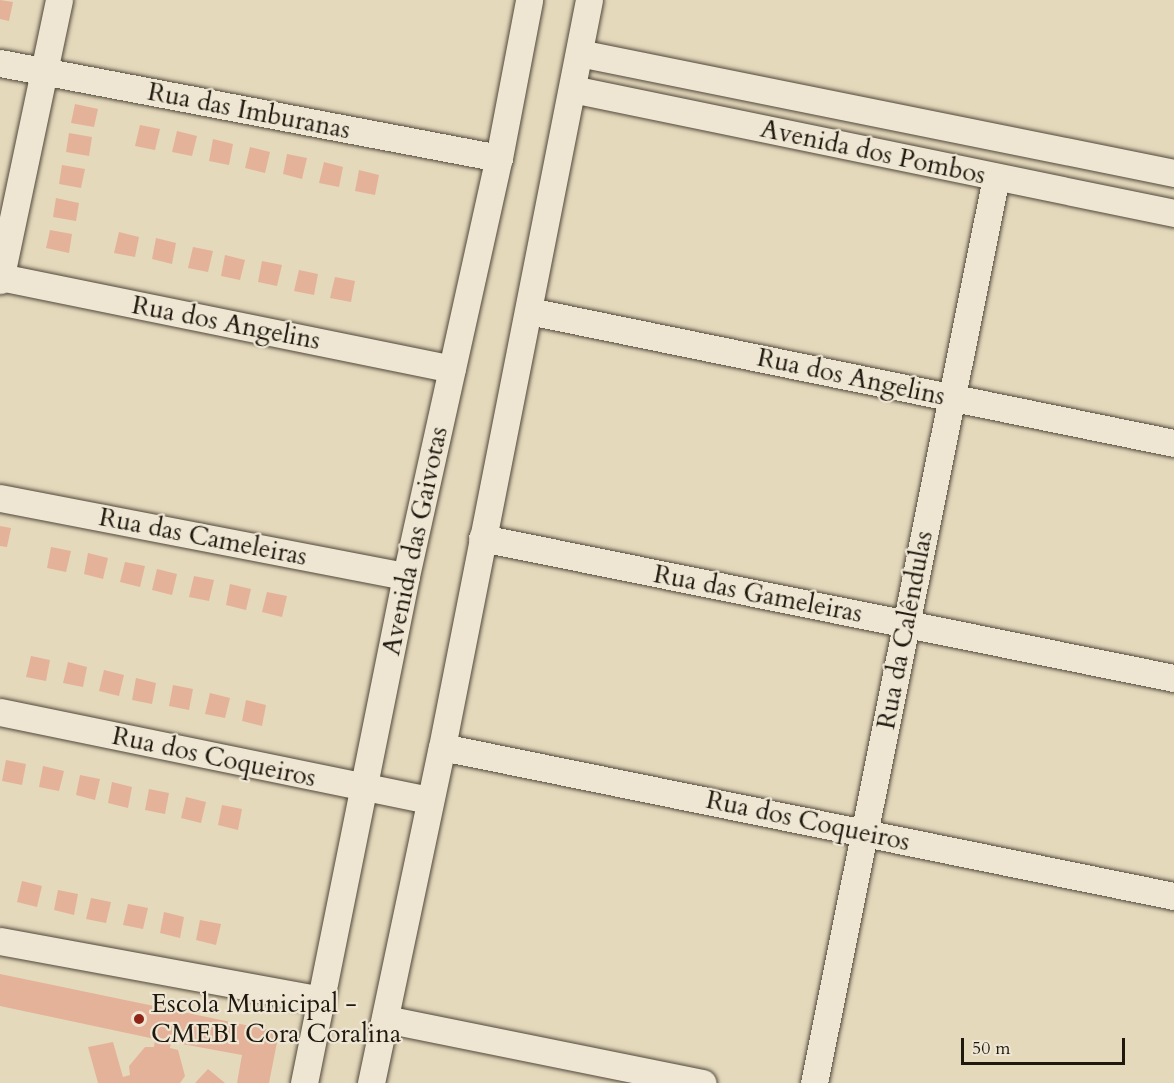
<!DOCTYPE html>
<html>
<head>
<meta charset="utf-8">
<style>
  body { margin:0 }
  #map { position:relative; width:1174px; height:1083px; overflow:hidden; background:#e5d9bc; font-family:Cardo,serif }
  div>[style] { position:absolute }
  .building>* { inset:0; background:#e4b299 }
  .roads { filter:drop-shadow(0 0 2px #50483a) drop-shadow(0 0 2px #50483a) }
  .minor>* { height:27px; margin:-13.5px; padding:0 13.5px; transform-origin:13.5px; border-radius:13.5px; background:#eee6d3 }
  .dots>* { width:16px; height:16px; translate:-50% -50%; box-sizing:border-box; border:3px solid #eee6d3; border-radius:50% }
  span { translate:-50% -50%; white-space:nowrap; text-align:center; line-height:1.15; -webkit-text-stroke:4.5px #eee6d3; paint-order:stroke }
  .street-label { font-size:26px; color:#1f180f }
  .poi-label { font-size:26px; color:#1f180f }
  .left { translate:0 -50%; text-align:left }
  .scale { position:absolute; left:961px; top:1038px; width:164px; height:27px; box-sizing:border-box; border:3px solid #1f180f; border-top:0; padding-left:8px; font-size:18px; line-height:21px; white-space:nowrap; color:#1f180f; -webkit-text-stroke:4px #eee6d3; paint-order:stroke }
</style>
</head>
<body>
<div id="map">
  <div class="building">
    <i style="clip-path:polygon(0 0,13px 2px,9px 21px,0 19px)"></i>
    <i style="clip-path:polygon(75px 104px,98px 109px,94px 127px,71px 123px)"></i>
    <i style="clip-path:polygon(140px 125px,160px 129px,155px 150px,135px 146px)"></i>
    <i style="clip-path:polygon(177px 131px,197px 136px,192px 156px,172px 152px)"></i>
    <i style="clip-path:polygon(69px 133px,92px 137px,89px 156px,66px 152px)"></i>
    <i style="clip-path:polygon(213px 139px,233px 144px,229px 165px,209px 161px)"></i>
    <i style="clip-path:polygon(250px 147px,270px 152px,265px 173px,245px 168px)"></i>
    <i style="clip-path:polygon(287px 154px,307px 158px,302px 179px,283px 174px)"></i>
    <i style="clip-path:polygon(324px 162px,343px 167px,339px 187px,319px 183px)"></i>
    <i style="clip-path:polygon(62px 165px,85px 169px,81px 188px,59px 184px)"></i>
    <i style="clip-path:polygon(359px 170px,379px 175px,375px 195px,355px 191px)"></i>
    <i style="clip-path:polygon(56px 198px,79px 203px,76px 221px,53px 217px)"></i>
    <i style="clip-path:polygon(50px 230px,72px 234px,69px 253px,46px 248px)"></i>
    <i style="clip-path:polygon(119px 232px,139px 237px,135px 257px,114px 253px)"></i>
    <i style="clip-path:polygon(156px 238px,176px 243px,172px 264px,152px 259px)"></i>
    <i style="clip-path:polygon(193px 247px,213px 251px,208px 272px,188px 268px)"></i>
    <i style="clip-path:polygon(225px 255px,245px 260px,240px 280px,221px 276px)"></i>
    <i style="clip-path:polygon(262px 261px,282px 265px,277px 286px,258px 282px)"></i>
    <i style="clip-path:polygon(299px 270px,318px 274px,314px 295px,294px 291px)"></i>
    <i style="clip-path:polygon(335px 277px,355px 281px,351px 302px,330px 298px)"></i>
    <i style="clip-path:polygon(0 526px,11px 528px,7px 547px,0 546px)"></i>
    <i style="clip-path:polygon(51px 547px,71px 551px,66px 572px,47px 568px)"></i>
    <i style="clip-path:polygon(88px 553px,108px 558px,103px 579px,84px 574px)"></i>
    <i style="clip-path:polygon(125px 562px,145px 566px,140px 587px,120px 582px)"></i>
    <i style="clip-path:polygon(157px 569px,177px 574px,172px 595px,152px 590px)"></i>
    <i style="clip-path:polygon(194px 576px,214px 580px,209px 601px,189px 597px)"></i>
    <i style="clip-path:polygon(230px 584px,251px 589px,246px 610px,226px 605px)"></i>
    <i style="clip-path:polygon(267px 592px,287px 596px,282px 617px,262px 612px)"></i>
    <i style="clip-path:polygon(31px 656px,50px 660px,46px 681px,26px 677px)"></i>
    <i style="clip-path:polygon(68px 662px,87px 667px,83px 687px,63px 683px)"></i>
    <i style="clip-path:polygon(104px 670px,124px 675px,119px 696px,99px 691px)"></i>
    <i style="clip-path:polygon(136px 678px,156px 683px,152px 704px,132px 700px)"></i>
    <i style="clip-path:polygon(173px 685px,193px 689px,189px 710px,169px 706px)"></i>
    <i style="clip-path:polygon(210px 693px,230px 698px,225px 718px,205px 714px)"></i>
    <i style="clip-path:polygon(246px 700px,266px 705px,262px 726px,242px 721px)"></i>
    <i style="clip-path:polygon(6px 760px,26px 764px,22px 785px,2px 781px)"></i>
    <i style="clip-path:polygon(43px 766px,64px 771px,59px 791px,39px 787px)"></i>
    <i style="clip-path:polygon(80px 775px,100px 779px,95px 800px,76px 795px)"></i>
    <i style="clip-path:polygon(112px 782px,132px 787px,128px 808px,108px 803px)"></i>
    <i style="clip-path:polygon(149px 789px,169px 793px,165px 814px,145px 810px)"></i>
    <i style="clip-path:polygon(186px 797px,206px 802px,201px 823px,181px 818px)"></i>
    <i style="clip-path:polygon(222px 805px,242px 809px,238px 830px,218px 825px)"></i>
    <i style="clip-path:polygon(22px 881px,42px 886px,37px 907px,17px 902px)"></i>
    <i style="clip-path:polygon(58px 890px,78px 894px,74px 915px,54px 910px)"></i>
    <i style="clip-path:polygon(91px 898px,111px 902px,106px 923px,86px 919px)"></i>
    <i style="clip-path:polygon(128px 904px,148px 908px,143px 929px,123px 925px)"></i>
    <i style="clip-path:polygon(164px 912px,184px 917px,180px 938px,160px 933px)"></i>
    <i style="clip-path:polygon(200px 920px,221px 924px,216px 945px,196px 940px)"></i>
    <i style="clip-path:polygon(0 974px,279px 1032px,269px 1083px,237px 1083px,242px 1055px,171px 1042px,170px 1048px,178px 1050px,185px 1076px,180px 1083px,98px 1083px,88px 1047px,113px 1042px,123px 1077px,130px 1075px,129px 1066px,145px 1047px,154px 1047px,155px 1039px,0 1006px)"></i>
    <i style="clip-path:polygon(208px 1069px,225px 1083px,195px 1083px)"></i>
  </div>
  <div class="roads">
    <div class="minor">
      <i style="left:579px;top:53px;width:607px;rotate:11.4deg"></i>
      <i style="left:0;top:63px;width:508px;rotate:10.78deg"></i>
      <i style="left:572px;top:89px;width:615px;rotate:11.64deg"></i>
      <i style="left:0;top:277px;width:461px;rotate:11.5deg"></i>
      <i style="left:0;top:280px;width:286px;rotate:-78.1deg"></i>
      <i style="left:529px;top:311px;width:658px;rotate:11.57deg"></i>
      <i style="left:0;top:498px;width:413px;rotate:10.9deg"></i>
      <i style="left:482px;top:538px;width:706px;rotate:11.44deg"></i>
      <i style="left:0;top:712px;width:438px;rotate:11.6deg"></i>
      <i style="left:442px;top:747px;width:747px;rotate:11.51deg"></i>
      <i style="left:0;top:941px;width:325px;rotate:10.4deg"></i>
      <i style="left:385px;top:1019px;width:324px;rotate:11.4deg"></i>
      <i style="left:304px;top:1083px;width:517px;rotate:-78.62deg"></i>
      <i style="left:406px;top:576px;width:428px;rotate:-77.5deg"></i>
      <i style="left:499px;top:158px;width:161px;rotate:-79.2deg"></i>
      <i style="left:371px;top:1083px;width:343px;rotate:-78.1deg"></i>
      <i style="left:442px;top:747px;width:761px;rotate:-78.87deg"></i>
      <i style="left:814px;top:1083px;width:924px;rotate:-78.64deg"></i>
    </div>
  </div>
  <div class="dots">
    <i style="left:139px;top:1019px;background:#8f2418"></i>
  </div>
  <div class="street-label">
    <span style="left:249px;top:111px;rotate:11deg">Rua das Imburanas</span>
    <span style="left:873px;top:152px;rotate:12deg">Avenida dos Pombos</span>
    <span style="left:226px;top:323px;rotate:11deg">Rua dos Angelins</span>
    <span style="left:851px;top:377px;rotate:12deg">Rua dos Angelins</span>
    <span style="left:203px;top:537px;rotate:11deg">Rua das Cameleiras</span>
    <span style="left:415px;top:541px;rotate:-78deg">Avenida das Gaivotas</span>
    <span style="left:758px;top:594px;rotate:11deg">Rua das Gameleiras</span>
    <span style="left:905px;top:630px;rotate:-79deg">Rua da Calêndulas</span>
    <span style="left:214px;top:757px;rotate:12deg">Rua dos Coqueiros</span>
    <span style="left:808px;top:821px;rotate:12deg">Rua dos Coqueiros</span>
  </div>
  <div class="poi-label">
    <span class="left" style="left:151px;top:1019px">Escola Municipal -<br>CMEBI Cora Coralina</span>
  </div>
  <div class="scale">50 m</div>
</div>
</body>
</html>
